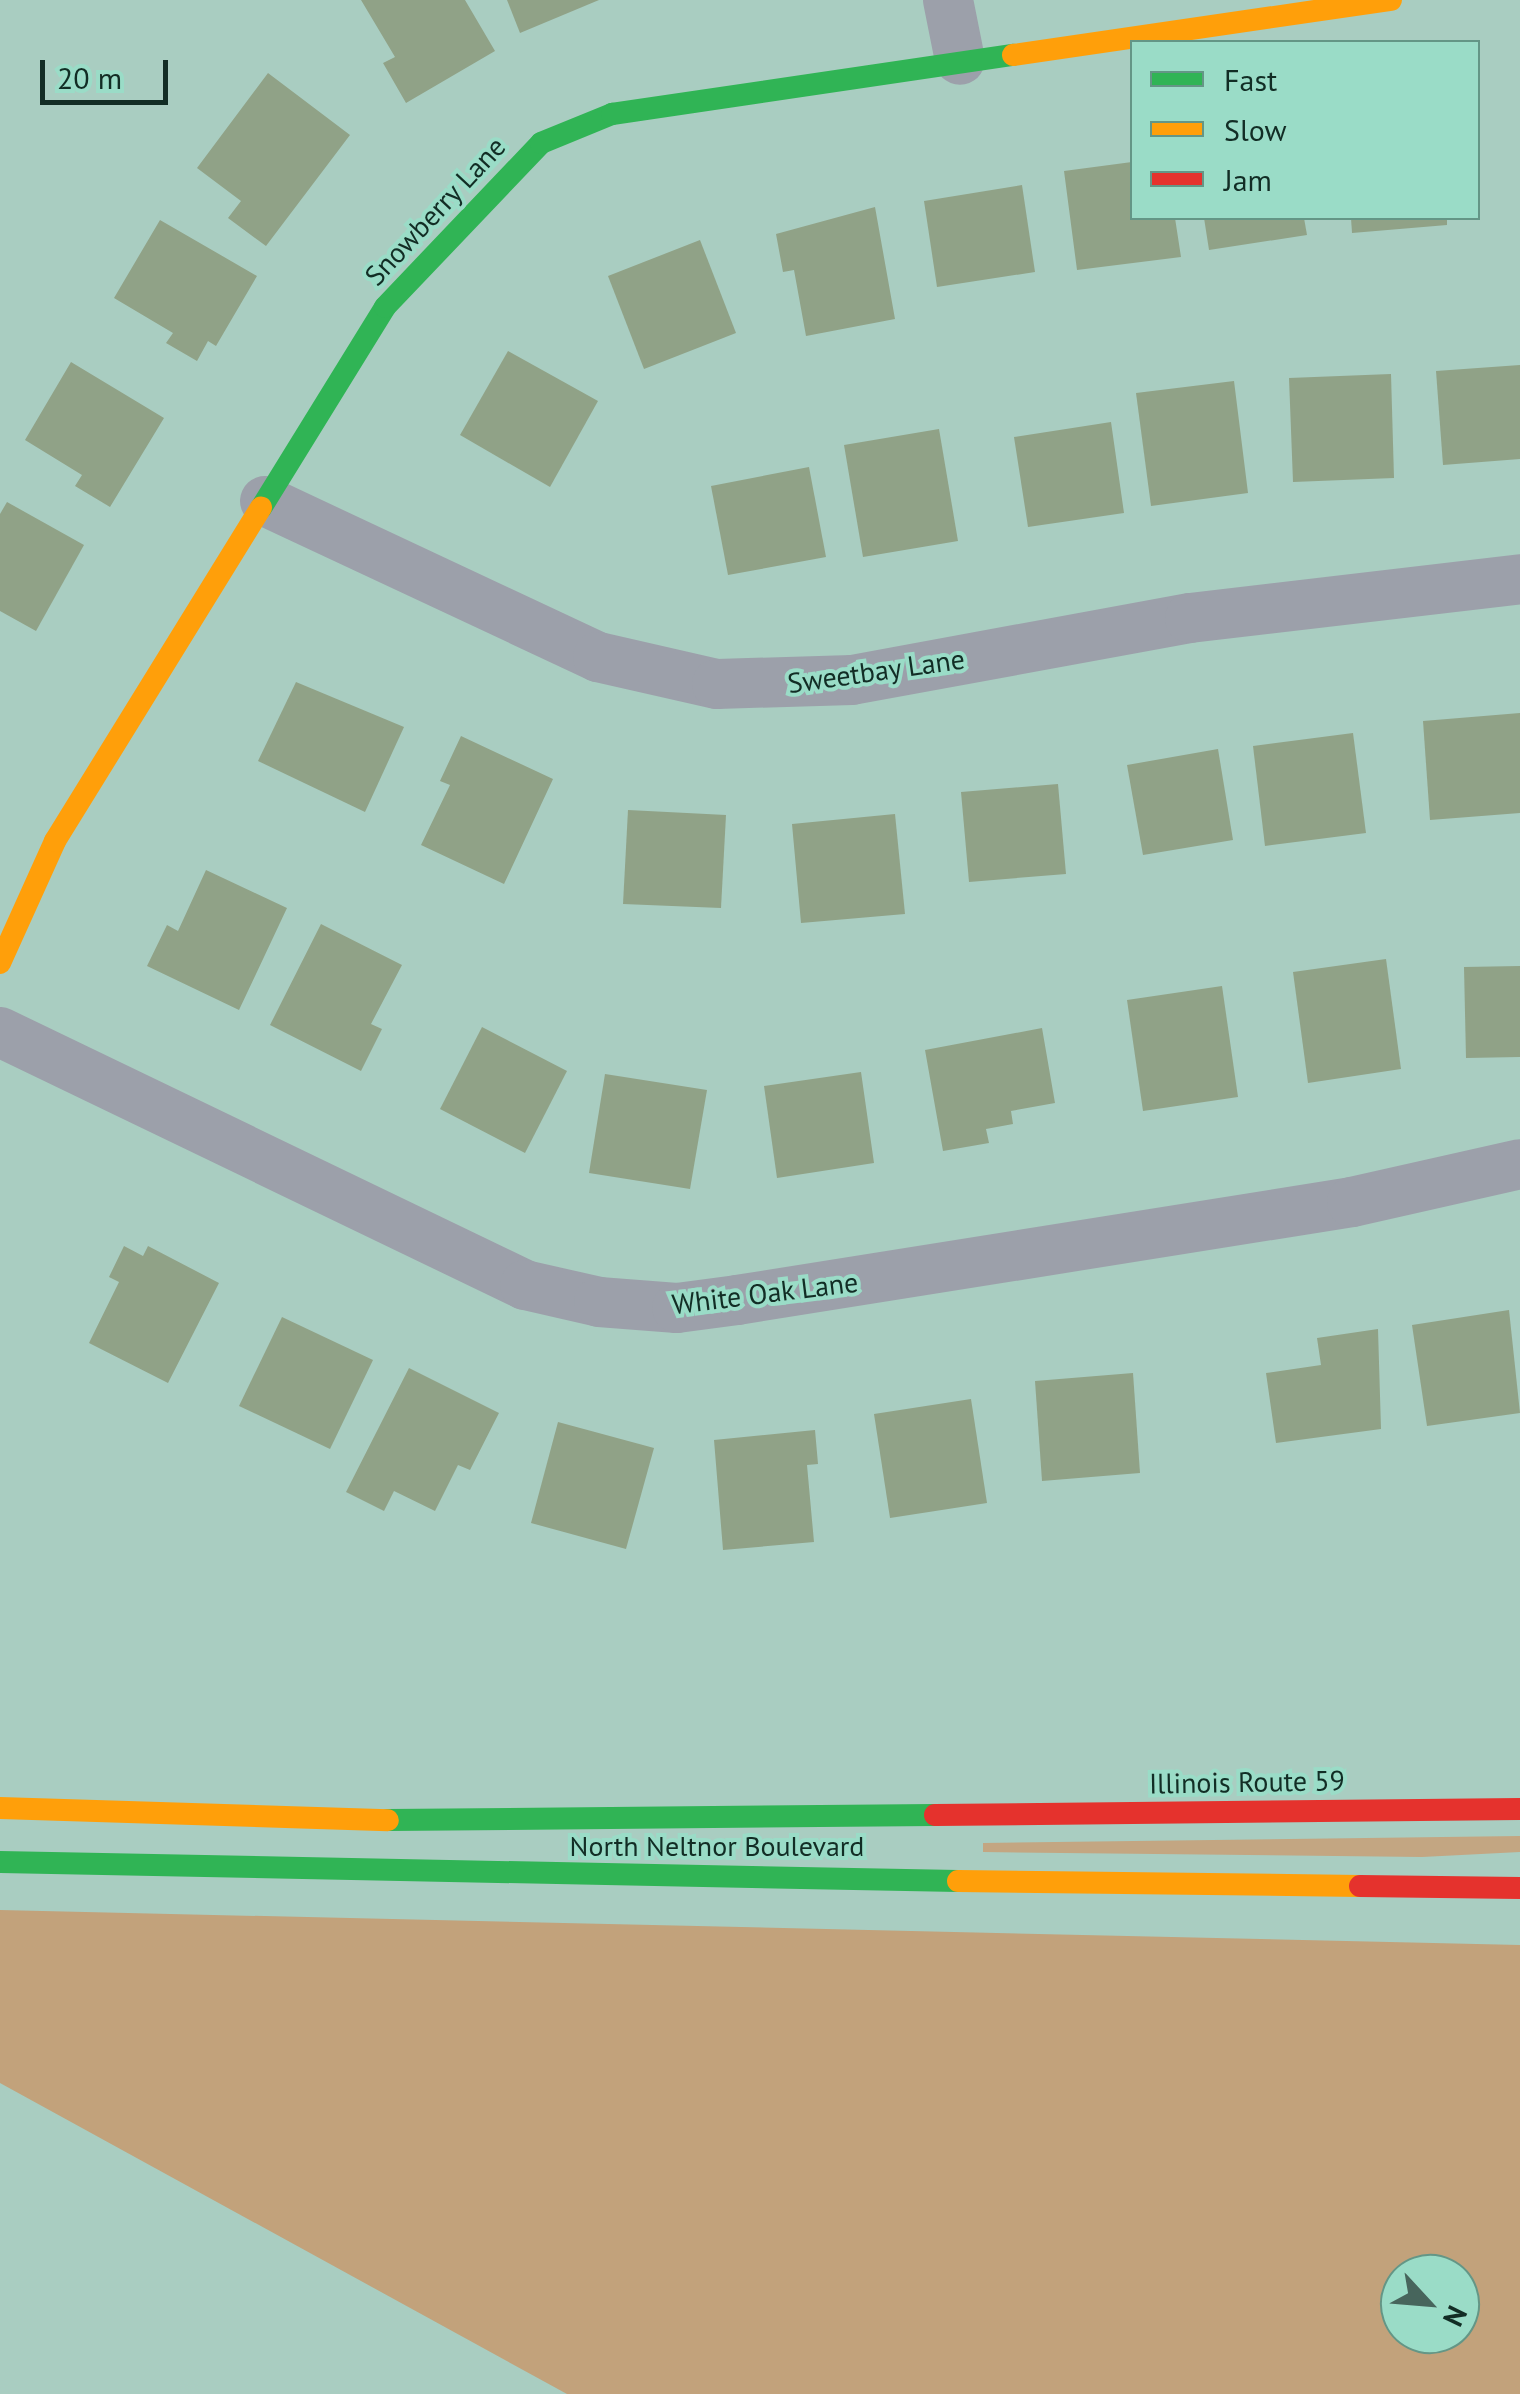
<!DOCTYPE html>
<html>
<head>
<meta charset="utf-8">
<style>
  body { margin:0 }
  #map { position:relative; width:1520px; height:2394px; overflow:hidden; background:#a9cdc1; font-family:"PT Sans",sans-serif }
  div>[style] { position:absolute }
  .green>* { inset:0; background:#c3a682 }
  .forest>* { inset:0; background:#c2a27b }
  .building>* { inset:0; background:#90a287 }
  .street>* { height:50px; margin:-25px; padding:0 25px; transform-origin:25px; border-radius:25px; background:#9ca0aa }
  .fast>* { height:22px; margin:-11px; padding:0 11px; transform-origin:11px; border-radius:11px; background:#30b455 }
  .slow>* { height:22px; margin:-11px; padding:0 11px; transform-origin:11px; border-radius:11px; background:#ff9f0a }
  .jam>* { height:22px; margin:-11px; padding:0 11px; transform-origin:11px; border-radius:11px; background:#e5322d }
  span { translate:-50% -50%; white-space:nowrap; text-align:center; line-height:1.15; -webkit-text-stroke:8px #9adcc7; paint-order:stroke }
  .street-label { font-size:28px; color:#122d25 }
  .legend { position:absolute; left:1130px; top:40px; width:350px; height:180px; box-sizing:border-box; background:#9adcc7; border:2px solid #649686; margin:0; padding:12px 18px; list-style:none; font-size:30px; color:#122d25 }
  .legend li { display:flex; align-items:center; gap:20px; height:50px }
  .legend b { width:50px; border:2px solid #649686 }
  .north { position:absolute; left:1380px; top:2254px; width:100px; height:100px; box-sizing:border-box; background:#9adcc7; border:2px solid #649686; border-radius:50%; rotate:116deg; font-size:28px; font-weight:700; line-height:40px; text-align:center; color:#122d25 }
  .north::after { content:''; display:block; margin:auto; width:35px; height:45px; background:#47655c; clip-path:polygon(50% 0,100% 100%,50% 72%,0 100%) }
  .scale { position:absolute; left:40px; top:60px; width:128px; height:45px; box-sizing:border-box; border:5px solid #122d25; border-top:0; padding-left:12px; font-size:30px; line-height:35px; white-space:nowrap; color:#122d25; -webkit-text-stroke:8px #9adcc7; paint-order:stroke }
</style>
</head>
<body>
<div id="map">
  <div class="green">
    <i style="clip-path:polygon(1520px 1836px,1520px 1852px,1422px 1857px,983px 1852px,983px 1843px)"></i>
  </div>
  <div class="forest">
    <i style="clip-path:polygon(evenodd,0 1910px,1520px 1945px,1520px 2394px,567px 2394px,0 2083px,0 1910px,1400px 2274px,1460px 2274px,1460px 2334px,1400px 2334px,1400px 2274px)"></i>
  </div>
  <div class="building">
    <i style="clip-path:polygon(361px 0,465px 0,495px 51px,406px 103px,383px 63px,395px 57px)"></i>
    <i style="clip-path:polygon(507px 0,599px 0,520px 33px)"></i>
    <i style="clip-path:polygon(268px 73px,350px 135px,266px 246px,228px 218px,241px 201px,197px 168px)"></i>
    <i style="clip-path:polygon(1132px 162px,1132px 218px,1175px 218px,1181px 257px,1077px 270px,1064px 171px)"></i>
    <i style="clip-path:polygon(1022px 185px,1035px 272px,937px 287px,924px 201px)"></i>
    <i style="clip-path:polygon(875px 207px,895px 319px,806px 336px,794px 270px,783px 272px,776px 234px)"></i>
    <i style="clip-path:polygon(1204px 218px,1304px 218px,1307px 235px,1209px 250px)"></i>
    <i style="clip-path:polygon(1351px 218px,1447px 218px,1447px 225px,1352px 233px)"></i>
    <i style="clip-path:polygon(160px 220px,257px 276px,216px 346px,208px 341px,197px 361px,166px 343px,173px 333px,114px 298px)"></i>
    <i style="clip-path:polygon(700px 240px,736px 333px,644px 369px,608px 276px)"></i>
    <i style="clip-path:polygon(508px 351px,598px 401px,550px 487px,460px 435px)"></i>
    <i style="clip-path:polygon(71px 362px,164px 418px,110px 507px,75px 486px,82px 475px,25px 440px)"></i>
    <i style="clip-path:polygon(1520px 365px,1520px 459px,1443px 465px,1436px 371px)"></i>
    <i style="clip-path:polygon(1391px 374px,1394px 478px,1293px 482px,1289px 378px)"></i>
    <i style="clip-path:polygon(1234px 381px,1248px 493px,1151px 506px,1136px 393px)"></i>
    <i style="clip-path:polygon(1111px 422px,1124px 513px,1028px 527px,1014px 437px)"></i>
    <i style="clip-path:polygon(939px 429px,958px 541px,863px 557px,844px 445px)"></i>
    <i style="clip-path:polygon(809px 467px,826px 557px,728px 575px,711px 486px)"></i>
    <i style="clip-path:polygon(7px 502px,84px 545px,36px 631px,0 611px,0 514px)"></i>
    <i style="clip-path:polygon(296px 682px,404px 727px,365px 812px,258px 761px)"></i>
    <i style="clip-path:polygon(1520px 713px,1520px 813px,1430px 820px,1423px 721px)"></i>
    <i style="clip-path:polygon(1353px 733px,1366px 833px,1265px 846px,1253px 746px)"></i>
    <i style="clip-path:polygon(461px 736px,553px 779px,504px 884px,421px 845px,450px 785px,440px 781px)"></i>
    <i style="clip-path:polygon(1218px 749px,1233px 840px,1143px 855px,1127px 765px)"></i>
    <i style="clip-path:polygon(1058px 784px,1066px 874px,969px 882px,961px 792px)"></i>
    <i style="clip-path:polygon(628px 810px,726px 815px,721px 908px,623px 904px)"></i>
    <i style="clip-path:polygon(895px 814px,905px 914px,801px 923px,792px 824px)"></i>
    <i style="clip-path:polygon(206px 870px,287px 908px,239px 1010px,147px 966px,167px 925px,178px 931px)"></i>
    <i style="clip-path:polygon(321px 924px,402px 965px,371px 1024px,382px 1029px,361px 1071px,270px 1025px)"></i>
    <i style="clip-path:polygon(1386px 959px,1401px 1069px,1308px 1083px,1293px 972px)"></i>
    <i style="clip-path:polygon(1520px 966px,1520px 1057px,1466px 1058px,1464px 967px)"></i>
    <i style="clip-path:polygon(1222px 986px,1238px 1097px,1143px 1111px,1127px 1000px)"></i>
    <i style="clip-path:polygon(482px 1027px,567px 1071px,525px 1153px,440px 1109px)"></i>
    <i style="clip-path:polygon(1042px 1028px,1055px 1103px,1011px 1111px,1013px 1124px,986px 1129px,989px 1143px,943px 1151px,925px 1050px)"></i>
    <i style="clip-path:polygon(861px 1072px,874px 1163px,777px 1178px,764px 1086px)"></i>
    <i style="clip-path:polygon(605px 1074px,707px 1090px,690px 1189px,589px 1173px)"></i>
    <i style="clip-path:polygon(124px 1246px,143px 1256px,148px 1246px,219px 1283px,168px 1383px,89px 1343px,119px 1282px,109px 1277px)"></i>
    <i style="clip-path:polygon(1509px 1310px,1520px 1413px,1427px 1426px,1412px 1325px)"></i>
    <i style="clip-path:polygon(282px 1317px,373px 1360px,330px 1449px,239px 1406px)"></i>
    <i style="clip-path:polygon(1378px 1329px,1381px 1429px,1276px 1443px,1266px 1373px,1321px 1365px,1317px 1338px)"></i>
    <i style="clip-path:polygon(409px 1368px,499px 1413px,470px 1470px,458px 1465px,435px 1511px,394px 1491px,384px 1511px,346px 1492px)"></i>
    <i style="clip-path:polygon(1133px 1373px,1140px 1473px,1042px 1481px,1035px 1381px)"></i>
    <i style="clip-path:polygon(971px 1399px,987px 1503px,890px 1518px,874px 1414px)"></i>
    <i style="clip-path:polygon(558px 1422px,654px 1448px,626px 1549px,531px 1523px)"></i>
    <i style="clip-path:polygon(815px 1430px,818px 1464px,807px 1465px,814px 1542px,723px 1550px,714px 1440px)"></i>
  </div>
  <div class="street">
    <i style="left:948px;top:0;width:61px;rotate:78.7deg"></i>
    <i style="left:265px;top:501px;width:368px;rotate:25.1deg"></i>
    <i style="left:598px;top:657px;width:122px;rotate:12.8deg"></i>
    <i style="left:717px;top:684px;width:135px;rotate:-1.7deg"></i>
    <i style="left:852px;top:680px;width:344px;rotate:-10.4deg"></i>
    <i style="left:1190px;top:618px;width:332px;rotate:-6.7deg"></i>
    <i style="left:0;top:1032px;width:583px;rotate:25.73deg"></i>
    <i style="left:525px;top:1285px;width:76px;rotate:12.9deg"></i>
    <i style="left:599px;top:1302px;width:78px;rotate:4.4deg"></i>
    <i style="left:677px;top:1308px;width:61px;rotate:-7.6deg"></i>
    <i style="left:737px;top:1300px;width:623px;rotate:-9.05deg"></i>
    <i style="left:1352px;top:1202px;width:172px;rotate:-12.7deg"></i>
  </div>
  <div class="fast">
    <i style="left:261px;top:508px;width:236px;rotate:-58.3deg"></i>
    <i style="left:385px;top:307px;width:226px;rotate:-46.4deg"></i>
    <i style="left:541px;top:143px;width:77px;rotate:-22.2deg"></i>
    <i style="left:612px;top:114px;width:405px;rotate:-8.4deg"></i>
    <i style="left:388px;top:1820px;width:547px;rotate:-0.52deg"></i>
    <i style="left:0;top:1862px;width:958px;rotate:1.14deg"></i>
  </div>
  <div class="slow">
    <i style="left:1013px;top:55px;width:382px;rotate:-8.3deg"></i>
    <i style="left:0;top:963px;width:134px;rotate:-65.7deg"></i>
    <i style="left:55px;top:841px;width:392px;rotate:-58.3deg"></i>
    <i style="left:0;top:1808px;width:388px;rotate:1.8deg"></i>
    <i style="left:958px;top:1881px;width:402px;rotate:0.7deg"></i>
  </div>
  <div class="jam">
    <i style="left:935px;top:1815px;width:585px;rotate:-0.59deg"></i>
    <i style="left:1360px;top:1886px;width:160px;rotate:0.7deg"></i>
  </div>
  <div class="street-label">
    <span style="left:435px;top:211px;rotate:-47deg">Snowberry Lane</span>
    <span style="left:876px;top:671px;rotate:-8deg">Sweetbay Lane</span>
    <span style="left:765px;top:1293px;rotate:-7deg">White Oak Lane</span>
    <span style="left:1247px;top:1782px;rotate:-1deg">Illinois Route 59</span>
    <span style="left:717px;top:1846px">North Neltnor Boulevard</span>
  </div>
  <ul class="legend">
  <li><b style="height:12px;background:#30b455"></b>Fast</li>
  <li><b style="height:12px;background:#ff9f0a"></b>Slow</li>
  <li><b style="height:12px;background:#e5322d"></b>Jam</li>
  </ul>
  <div class="north">N</div>
  <div class="scale">20 m</div>
</div>
</body>
</html>
